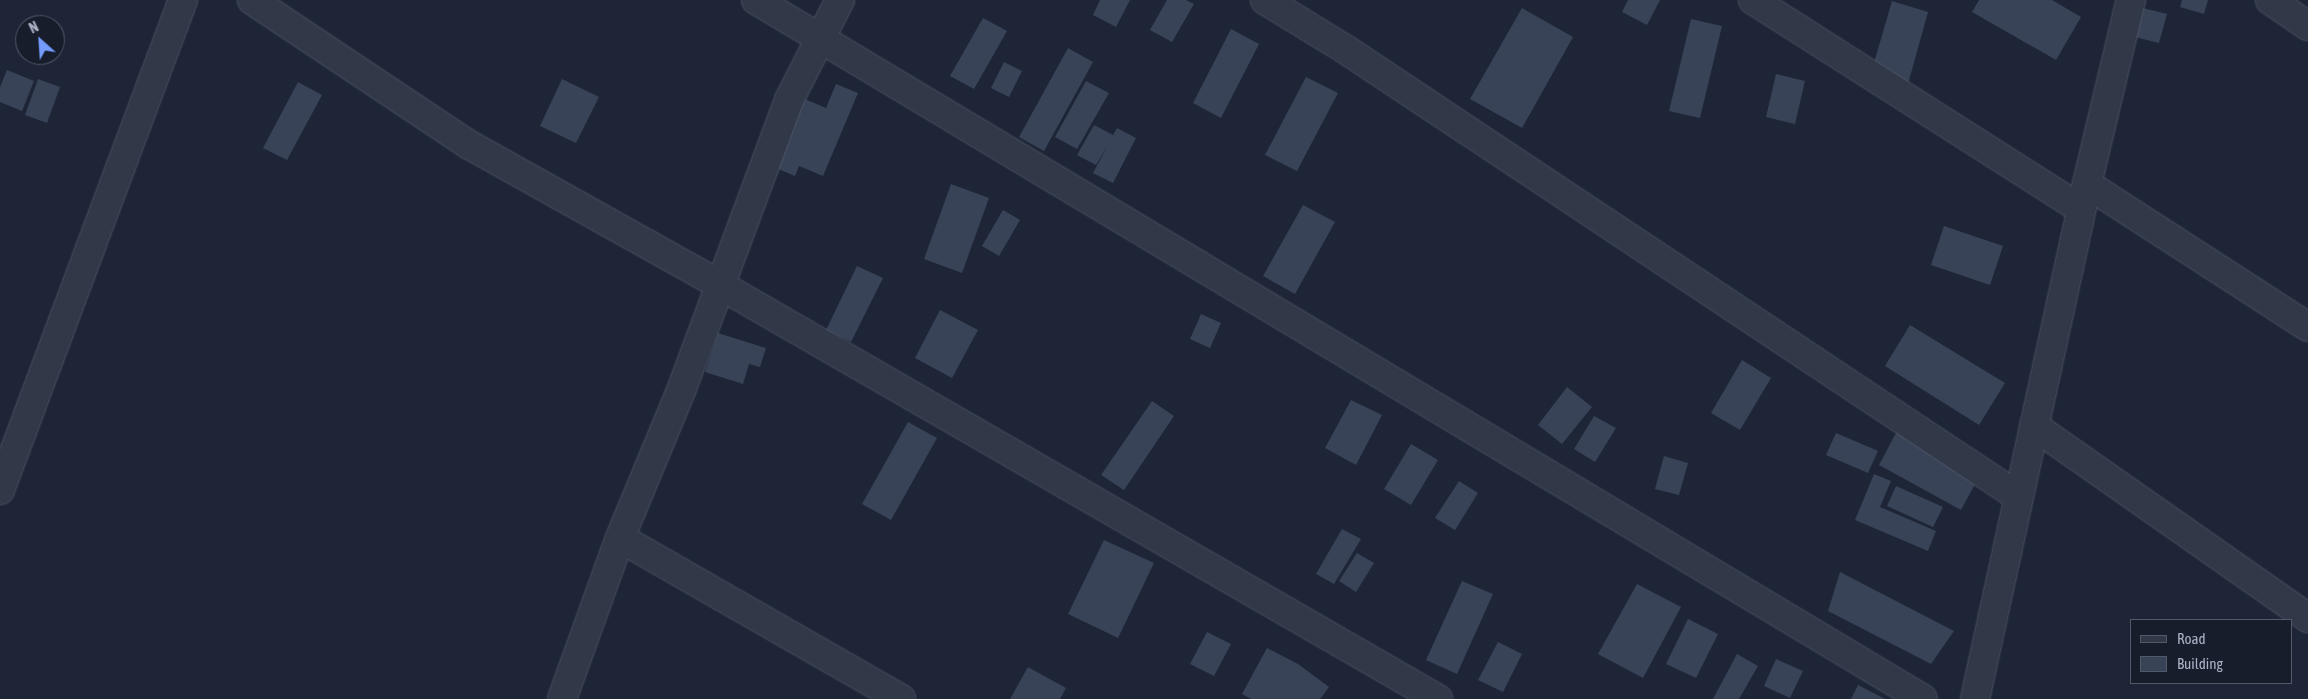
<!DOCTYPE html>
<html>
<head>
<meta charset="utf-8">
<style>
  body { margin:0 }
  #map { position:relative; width:2308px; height:699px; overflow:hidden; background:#1d2537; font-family:"Asap Condensed",sans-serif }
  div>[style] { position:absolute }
  .building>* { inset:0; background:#394358 }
  .roads { filter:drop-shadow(0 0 1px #4c5262) drop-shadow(0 0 1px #4c5262) }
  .minor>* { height:28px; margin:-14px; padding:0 14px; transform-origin:14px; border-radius:14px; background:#313847 }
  span { translate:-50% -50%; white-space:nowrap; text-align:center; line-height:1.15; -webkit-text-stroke:4px #171d2b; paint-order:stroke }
  .legend { position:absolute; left:2130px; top:619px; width:162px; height:65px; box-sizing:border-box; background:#171d2b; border:1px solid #525969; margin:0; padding:6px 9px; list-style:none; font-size:15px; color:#aab2c5 }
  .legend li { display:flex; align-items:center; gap:10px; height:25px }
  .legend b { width:25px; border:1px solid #525969 }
  .north { position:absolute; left:15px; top:15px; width:50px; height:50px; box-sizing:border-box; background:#171d2b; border:1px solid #525969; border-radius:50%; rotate:334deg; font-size:14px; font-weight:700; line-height:20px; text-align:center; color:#aab2c5 }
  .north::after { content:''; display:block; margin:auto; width:18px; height:22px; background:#759bff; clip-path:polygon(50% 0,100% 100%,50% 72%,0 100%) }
</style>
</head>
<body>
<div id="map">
  <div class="building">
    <i style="clip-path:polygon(1100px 0,1130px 0,1116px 27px,1093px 15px)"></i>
    <i style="clip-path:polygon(1167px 0,1186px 0,1194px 4px,1172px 42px,1150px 30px)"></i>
    <i style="clip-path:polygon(1628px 0,1660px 0,1647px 25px,1622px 12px)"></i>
    <i style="clip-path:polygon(1979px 0,2052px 0,2081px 17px,2056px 60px,1972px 12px)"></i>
    <i style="clip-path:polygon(2182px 0,2208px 0,2204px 14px,2180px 7px)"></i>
    <i style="clip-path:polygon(1892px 1px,1928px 12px,1908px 84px,1871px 73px)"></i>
    <i style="clip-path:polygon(1522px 8px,1573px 37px,1522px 128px,1470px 99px)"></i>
    <i style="clip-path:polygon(2143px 8px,2167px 14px,2159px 43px,2135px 37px)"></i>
    <i style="clip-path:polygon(983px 18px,1007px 31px,974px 89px,950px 76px)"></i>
    <i style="clip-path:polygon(1691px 19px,1722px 26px,1700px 118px,1669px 111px)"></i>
    <i style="clip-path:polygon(1231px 29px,1259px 44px,1221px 118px,1193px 103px)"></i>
    <i style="clip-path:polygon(1068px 48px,1093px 62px,1044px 151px,1019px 137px)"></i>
    <i style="clip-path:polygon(1004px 62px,1022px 71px,1009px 97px,991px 88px)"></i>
    <i style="clip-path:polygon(7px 70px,34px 81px,22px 111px,0 102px,0 87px)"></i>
    <i style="clip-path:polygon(1776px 74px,1805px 81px,1795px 124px,1766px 117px)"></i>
    <i style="clip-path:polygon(1306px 77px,1338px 93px,1297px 171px,1265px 155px)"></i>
    <i style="clip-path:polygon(38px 79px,60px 87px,47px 123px,25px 115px)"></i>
    <i style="clip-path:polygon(562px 79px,599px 97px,576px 143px,540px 126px)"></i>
    <i style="clip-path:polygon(1086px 81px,1109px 93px,1077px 149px,1055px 137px)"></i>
    <i style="clip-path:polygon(298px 82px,322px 95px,287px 160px,263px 148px)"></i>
    <i style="clip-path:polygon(836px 84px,858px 93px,823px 176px,799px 166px,795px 176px,771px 166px,800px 97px,826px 108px)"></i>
    <i style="clip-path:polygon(1094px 125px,1113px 135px,1117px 128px,1136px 138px,1113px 183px,1093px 173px,1107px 147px,1096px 165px,1077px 155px)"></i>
    <i style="clip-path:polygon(951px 184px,989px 198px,962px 273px,924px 259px)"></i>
    <i style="clip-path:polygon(1303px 205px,1335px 222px,1295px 294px,1263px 276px)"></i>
    <i style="clip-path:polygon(1003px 210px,1020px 220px,999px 256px,982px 246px)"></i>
    <i style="clip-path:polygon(1944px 226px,2003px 246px,1990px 285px,1931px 265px)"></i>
    <i style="clip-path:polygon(857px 266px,883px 278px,851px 342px,826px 330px)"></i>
    <i style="clip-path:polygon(940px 310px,978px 330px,952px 378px,915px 358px)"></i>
    <i style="clip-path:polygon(1201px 314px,1221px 323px,1210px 348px,1190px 339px)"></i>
    <i style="clip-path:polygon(1910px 325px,2005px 383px,1979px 425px,1885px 366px)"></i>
    <i style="clip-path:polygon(718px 333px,766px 348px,760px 367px,749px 364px,743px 384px,705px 372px)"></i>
    <i style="clip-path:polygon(1742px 360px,1771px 378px,1740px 430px,1711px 413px)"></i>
    <i style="clip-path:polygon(1567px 387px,1592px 407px,1562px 444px,1538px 425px)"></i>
    <i style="clip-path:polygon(1351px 400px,1382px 415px,1356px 465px,1325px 448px)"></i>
    <i style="clip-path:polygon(1152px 401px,1174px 416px,1124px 490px,1101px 475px)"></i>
    <i style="clip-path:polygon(1594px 416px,1616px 428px,1595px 462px,1574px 449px)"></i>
    <i style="clip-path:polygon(908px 422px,937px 438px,891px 520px,862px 504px)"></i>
    <i style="clip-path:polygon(1897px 431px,1980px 475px,1961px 510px,1879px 465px)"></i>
    <i style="clip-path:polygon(1836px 433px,1878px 451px,1868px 473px,1826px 455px)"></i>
    <i style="clip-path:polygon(1411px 444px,1438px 460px,1411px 505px,1384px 489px)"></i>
    <i style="clip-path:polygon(1664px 456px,1688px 463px,1679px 495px,1655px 489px)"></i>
    <i style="clip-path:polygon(1874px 474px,1891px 481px,1880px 507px,1936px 531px,1928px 551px,1855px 520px)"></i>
    <i style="clip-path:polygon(1459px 481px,1478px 493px,1455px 530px,1435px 518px)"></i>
    <i style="clip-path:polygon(1896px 486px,1943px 507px,1933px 527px,1887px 506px)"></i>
    <i style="clip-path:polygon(1342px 529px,1361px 539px,1334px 584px,1316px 574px)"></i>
    <i style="clip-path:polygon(1104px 540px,1154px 563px,1118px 638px,1068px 614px)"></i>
    <i style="clip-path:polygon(1357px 553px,1374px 563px,1356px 592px,1339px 581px)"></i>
    <i style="clip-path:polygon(1840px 572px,1954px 631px,1931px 664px,1828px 611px)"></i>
    <i style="clip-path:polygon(1462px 581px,1493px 594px,1457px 674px,1426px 660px)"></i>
    <i style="clip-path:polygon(1637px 584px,1681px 607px,1643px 678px,1598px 654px)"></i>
    <i style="clip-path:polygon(1688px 619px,1718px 634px,1696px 678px,1666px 664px)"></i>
    <i style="clip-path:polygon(1207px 632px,1231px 644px,1214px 676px,1190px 664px)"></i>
    <i style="clip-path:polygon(1498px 642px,1522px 654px,1503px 692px,1478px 680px)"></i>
    <i style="clip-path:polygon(1267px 648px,1298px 664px,1329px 687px,1320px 699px,1251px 699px,1242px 694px)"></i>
    <i style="clip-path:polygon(1737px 654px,1758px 666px,1739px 699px,1713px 699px)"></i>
    <i style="clip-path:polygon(1776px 659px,1803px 671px,1790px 698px,1764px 686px)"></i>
    <i style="clip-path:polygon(1028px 667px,1066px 688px,1060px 699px,1010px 699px)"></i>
    <i style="clip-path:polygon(1858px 685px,1885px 699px,1851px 699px)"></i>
  </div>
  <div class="roads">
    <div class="minor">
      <i style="left:252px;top:0;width:260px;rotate:33.7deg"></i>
      <i style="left:468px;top:144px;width:289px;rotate:29.2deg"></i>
      <i style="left:720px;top:285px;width:829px;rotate:29.97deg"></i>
      <i style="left:756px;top:0;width:1360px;rotate:30.92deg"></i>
      <i style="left:1265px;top:0;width:94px;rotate:31.5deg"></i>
      <i style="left:1345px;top:49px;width:809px;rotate:33.61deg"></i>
      <i style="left:1753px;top:0;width:389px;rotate:32.5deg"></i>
      <i style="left:2270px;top:0;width:46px;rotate:34.4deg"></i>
      <i style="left:2087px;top:184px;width:263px;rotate:32.9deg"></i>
      <i style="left:2034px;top:426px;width:335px;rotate:35deg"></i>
      <i style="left:0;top:490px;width:523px;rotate:-69.52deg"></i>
      <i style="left:620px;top:538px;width:324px;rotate:29.8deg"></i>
      <i style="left:562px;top:699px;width:171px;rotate:-70.2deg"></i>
      <i style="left:620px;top:538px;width:162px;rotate:-67.5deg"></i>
      <i style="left:682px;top:388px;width:307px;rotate:-69.6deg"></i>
      <i style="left:789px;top:100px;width:112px;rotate:-63deg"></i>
      <i style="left:1975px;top:699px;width:527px;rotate:-77.73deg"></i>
      <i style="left:2087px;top:184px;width:189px;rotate:-76.6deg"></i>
    </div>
  </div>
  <ul class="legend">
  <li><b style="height:6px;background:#313847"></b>Road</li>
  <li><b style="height:14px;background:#394358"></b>Building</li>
  </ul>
  <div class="north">N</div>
</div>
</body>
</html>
